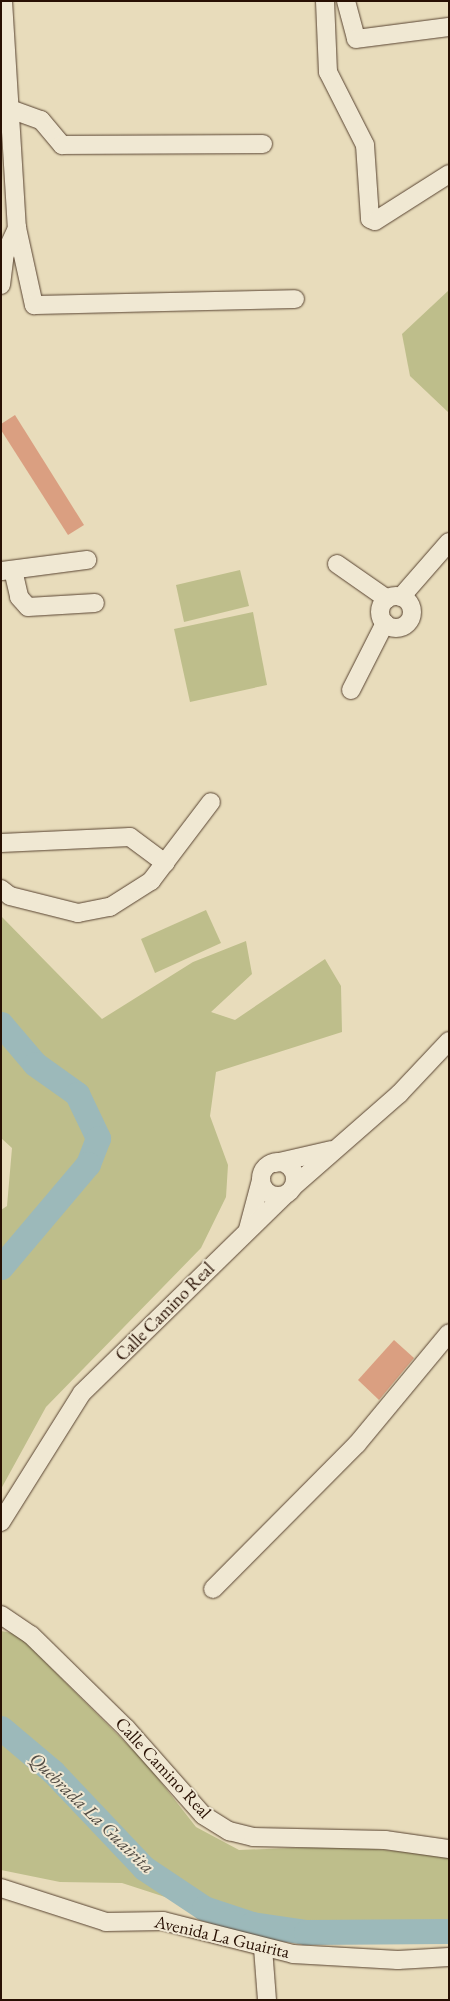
<!DOCTYPE html>
<html>
<head>
<meta charset="utf-8">
<style>
  body { margin:0 }
  #map { position:relative; width:450px; height:2001px; overflow:hidden; background:#e8dcbb; font-family:"EB Garamond",serif }
  div>[style] { position:absolute }
  .green>* { inset:0; background:#bebe8b }
  .river>* { height:25px; margin:-12.5px; padding:0 12.5px; transform-origin:12.5px; border-radius:12.5px; background:#9cb9ba }
  .building>* { inset:0; background:#da9f81 }
  .roads { filter:drop-shadow(0 0 1px #584331) drop-shadow(0 0 1px #584331) }
  .minor>* { height:18px; margin:-9px; padding:0 9px; transform-origin:9px; border-radius:9px; background:#f0e8d3 }
  .minor>.ring { margin:-9px; padding:0; box-sizing:content-box; background:none; border:18px solid #f0e8d3; border-radius:50% }
  span { translate:-50% -50%; white-space:nowrap; text-align:center; line-height:1.15; -webkit-text-stroke:4px #f0e8d3; paint-order:stroke }
  .street-label { font-size:18px; color:#281003 }
  .water-label { font-size:19px; color:#514b43; font-style:italic }
  .frame { position:absolute; inset:0; border:2px solid #281003; pointer-events:none }
</style>
</head>
<body>
<div id="map">
  <div class="green">
    <i style="clip-path:polygon(449px 290px,449px 413px,410px 376px,402px 334px)"></i>
    <i style="clip-path:polygon(240px 570px,249px 606px,184px 622px,176px 585px)"></i>
    <i style="clip-path:polygon(253px 612px,267px 685px,190px 702px,174px 629px)"></i>
    <i style="clip-path:polygon(206px 910px,221px 943px,155px 973px,141px 939px)"></i>
    <i style="clip-path:polygon(1px 916px,102px 1019px,193px 962px,246px 941px,252px 974px,211px 1012px,235px 1020px,325px 959px,341px 986px,342px 1032px,216px 1072px,210px 1116px,228px 1165px,226px 1197px,201px 1248px,46px 1407px,1px 1489px,1px 1210px,7px 1206px,12px 1148px,1px 1138px)"></i>
    <i style="clip-path:polygon(1px 1631px,17px 1634px,146px 1763px,196px 1827px,239px 1850px,342px 1846px,449px 1856px,449px 1939px,304px 1942px,122px 1883px,60px 1882px,1px 1870px)"></i>
  </div>
  <div class="river">
    <i style="left:1px;top:1024px;width:52px;rotate:49.6deg"></i>
    <i style="left:35px;top:1064px;width:52px;rotate:35.5deg"></i>
    <i style="left:77px;top:1094px;width:49px;rotate:64.5deg"></i>
    <i style="left:98px;top:1138px;width:28px;rotate:111deg"></i>
    <i style="left:88px;top:1164px;width:135px;rotate:130.2deg"></i>
    <i style="left:1px;top:1728px;width:68px;rotate:40.2deg"></i>
    <i style="left:53px;top:1772px;width:132px;rotate:46.5deg"></i>
    <i style="left:144px;top:1868px;width:72px;rotate:33.7deg"></i>
    <i style="left:204px;top:1908px;width:51px;rotate:18.4deg"></i>
    <i style="left:252px;top:1924px;width:55px;rotate:8.4deg"></i>
    <i style="left:306px;top:1932px;width:143px;rotate:-0.4deg"></i>
  </div>
  <div class="building">
    <i style="clip-path:polygon(15px 415px,84px 525px,68px 535px,1px 430px,1px 424px)"></i>
    <i style="clip-path:polygon(394px 1340px,414px 1358px,379px 1400px,358px 1380px)"></i>
  </div>
  <div class="roads">
    <div class="minor">
      <i style="left:3px;top:1px;width:227px;rotate:86.5deg"></i>
      <i style="left:17px;top:228px;width:79px;rotate:77.6deg"></i>
      <i style="left:34px;top:305px;width:261px;rotate:-1.3deg"></i>
      <i style="left:325px;top:1px;width:71px;rotate:87.6deg"></i>
      <i style="left:328px;top:72px;width:82px;rotate:63.1deg"></i>
      <i style="left:365px;top:145px;width:74px;rotate:86.1deg"></i>
      <i style="left:370px;top:219px;width:5px;rotate:22deg"></i>
      <i style="left:375px;top:221px;width:88px;rotate:-32.4deg"></i>
      <i style="left:346px;top:1px;width:39px;rotate:75deg"></i>
      <i style="left:356px;top:39px;width:94px;rotate:-7.4deg"></i>
      <i style="left:10px;top:109px;width:33px;rotate:20deg"></i>
      <i style="left:41px;top:120px;width:33px;rotate:50deg"></i>
      <i style="left:62px;top:145px;width:201px;rotate:-0.3deg"></i>
      <i style="left:1px;top:285px;width:31px;rotate:-83deg"></i>
      <i style="left:5px;top:254px;width:29px;rotate:-65deg"></i>
      <i style="left:337px;top:564px;width:61px;rotate:35deg"></i>
      <i style="left:13px;top:570px;width:28px;rotate:77deg"></i>
      <i style="left:19px;top:597px;width:13px;rotate:48deg"></i>
      <i style="left:28px;top:607px;width:67px;rotate:-3.4deg"></i>
      <i style="left:2px;top:571px;width:86px;rotate:-7.4deg"></i>
      <i class="ring" style="left:380px;top:596px;width:14px;height:14px"></i>
      <i style="left:401px;top:597px;width:73px;rotate:-48.9deg"></i>
      <i style="left:351px;top:690px;width:75px;rotate:-63.1deg"></i>
      <i style="left:1px;top:843px;width:129px;rotate:-2.7deg"></i>
      <i style="left:130px;top:837px;width:44px;rotate:36.6deg"></i>
      <i style="left:1px;top:889px;width:11px;rotate:38deg"></i>
      <i style="left:10px;top:896px;width:70px;rotate:14deg"></i>
      <i style="left:78px;top:913px;width:33px;rotate:-11deg"></i>
      <i style="left:110px;top:907px;width:49px;rotate:-32.4deg"></i>
      <i style="left:151px;top:881px;width:99px;rotate:-52.8deg"></i>
      <i class="ring" style="left:261px;top:1162px;width:16px;height:16px"></i>
      <i style="left:275px;top:1163px;width:58px;rotate:-12.8deg"></i>
      <i style="left:294px;top:1186px;width:140px;rotate:-41.2deg"></i>
      <i style="left:399px;top:1094px;width:73px;rotate:-46.7deg"></i>
      <i style="left:248px;top:1229px;width:51px;rotate:-75.1deg"></i>
      <i style="left:1px;top:1522px;width:152px;rotate:-57.9deg"></i>
      <i style="left:82px;top:1393px;width:282px;rotate:-44.3deg"></i>
      <i style="left:213px;top:1589px;width:204px;rotate:-45.2deg"></i>
      <i style="left:357px;top:1444px;width:144px;rotate:-50.3deg"></i>
      <i style="left:1px;top:1615px;width:36px;rotate:34deg"></i>
      <i style="left:31px;top:1635px;width:133px;rotate:44.4deg"></i>
      <i style="left:126px;top:1728px;width:116px;rotate:48.5deg"></i>
      <i style="left:203px;top:1815px;width:31px;rotate:32deg"></i>
      <i style="left:229px;top:1831px;width:25px;rotate:14deg"></i>
      <i style="left:253px;top:1837px;width:132px;rotate:1.3deg"></i>
      <i style="left:385px;top:1840px;width:65px;rotate:8deg"></i>
      <i style="left:1px;top:1888px;width:110px;rotate:17.9deg"></i>
      <i style="left:106px;top:1922px;width:57px;rotate:-1deg"></i>
      <i style="left:163px;top:1921px;width:134px;rotate:14.2deg"></i>
      <i style="left:293px;top:1954px;width:105px;rotate:3.3deg"></i>
      <i style="left:398px;top:1960px;width:51px;rotate:-3.4deg"></i>
      <i style="left:263px;top:1948px;width:52px;rotate:85.6deg"></i>
    </div>
  </div>
  <div class="street-label">
    <span style="left:165px;top:1312px;rotate:-45deg">Calle Camino Real</span>
    <span style="left:163px;top:1768px;rotate:47deg">Calle Camino Real</span>
    <span style="left:222px;top:1937px;rotate:13deg">Avenida La Guairita</span>
  </div>
  <div class="water-label">
    <span style="left:92px;top:1813px;rotate:44deg">Quebrada La Guairita</span>
  </div>
  <div class="frame"></div>
</div>
</body>
</html>
